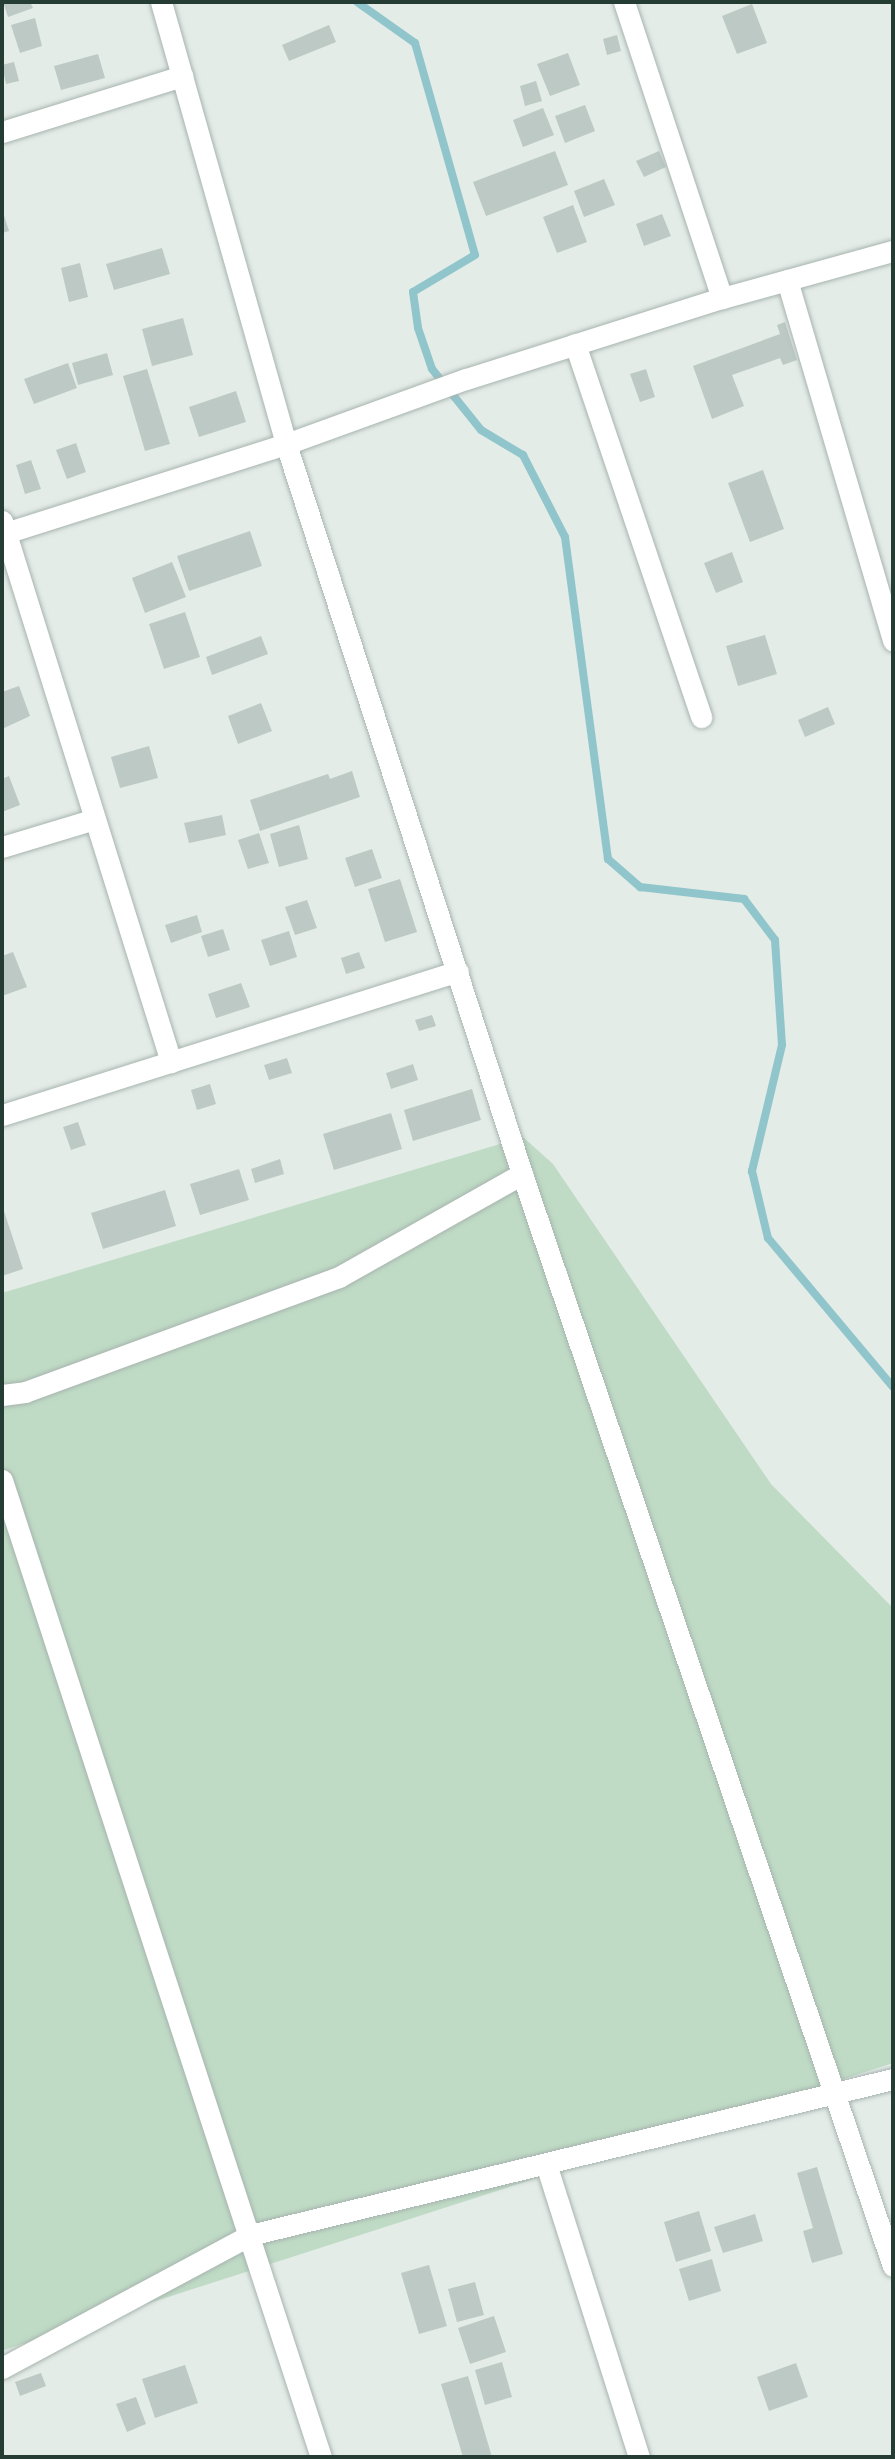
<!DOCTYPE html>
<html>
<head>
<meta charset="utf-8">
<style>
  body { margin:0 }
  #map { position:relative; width:895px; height:2459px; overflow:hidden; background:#e4ece8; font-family:"DM Sans",sans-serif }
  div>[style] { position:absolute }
  .green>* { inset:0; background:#bfdbc5 }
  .stream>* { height:8px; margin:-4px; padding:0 4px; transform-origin:4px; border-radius:4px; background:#91c5cc }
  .building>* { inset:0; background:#bcc9c4 }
  .roads { filter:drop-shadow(0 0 2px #a7b4af) drop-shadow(0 0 2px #a7b4af) }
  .street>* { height:21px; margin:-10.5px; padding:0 10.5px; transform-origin:10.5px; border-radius:10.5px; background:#fff }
  .secondary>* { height:21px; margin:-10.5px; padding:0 10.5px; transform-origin:10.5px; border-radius:10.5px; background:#fff }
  span { translate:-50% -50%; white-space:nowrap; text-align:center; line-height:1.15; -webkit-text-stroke:6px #f4f9f6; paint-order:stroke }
  .frame { position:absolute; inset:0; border:4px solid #253c35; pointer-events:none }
</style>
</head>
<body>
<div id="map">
  <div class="green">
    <i style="clip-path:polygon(523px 1137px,553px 1164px,771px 1484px,893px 1608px,893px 2063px,4px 2350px,2px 1293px)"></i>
  </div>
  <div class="stream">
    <i style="left:357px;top:2px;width:71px;rotate:35.3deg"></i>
    <i style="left:415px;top:43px;width:220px;rotate:74.2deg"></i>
    <i style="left:475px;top:255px;width:72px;rotate:149.2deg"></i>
    <i style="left:413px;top:292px;width:36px;rotate:82deg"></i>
    <i style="left:418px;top:328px;width:43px;rotate:71.1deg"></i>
    <i style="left:432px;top:369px;width:78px;rotate:51.2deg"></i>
    <i style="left:481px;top:430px;width:49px;rotate:30.8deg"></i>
    <i style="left:523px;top:455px;width:92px;rotate:62.9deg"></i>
    <i style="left:565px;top:537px;width:325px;rotate:82.4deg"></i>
    <i style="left:608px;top:859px;width:43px;rotate:41.2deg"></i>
    <i style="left:640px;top:887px;width:105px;rotate:6.6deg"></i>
    <i style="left:744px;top:899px;width:51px;rotate:52.9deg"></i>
    <i style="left:775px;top:940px;width:105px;rotate:86.2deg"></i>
    <i style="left:782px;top:1045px;width:130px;rotate:103.4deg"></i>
    <i style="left:752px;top:1171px;width:69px;rotate:76.6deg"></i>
    <i style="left:768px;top:1238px;width:194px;rotate:50deg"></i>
  </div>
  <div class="building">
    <i style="clip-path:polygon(3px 2px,30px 2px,33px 8px,8px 17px)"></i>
    <i style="clip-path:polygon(752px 4px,767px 43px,737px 54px,722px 16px)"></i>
    <i style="clip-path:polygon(35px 18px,42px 46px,20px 53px,11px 25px)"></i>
    <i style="clip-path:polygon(329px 25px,336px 42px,289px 61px,282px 45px)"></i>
    <i style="clip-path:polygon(617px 35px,621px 51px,607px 55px,603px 39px)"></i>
    <i style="clip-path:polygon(568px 53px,580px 85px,550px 96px,537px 64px)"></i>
    <i style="clip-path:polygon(98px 54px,105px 78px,61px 90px,54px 66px)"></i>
    <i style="clip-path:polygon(14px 62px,19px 81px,6px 84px,2px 65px)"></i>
    <i style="clip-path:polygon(536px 81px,542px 101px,525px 106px,520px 86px)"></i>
    <i style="clip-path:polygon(585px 105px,595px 131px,565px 143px,555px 116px)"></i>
    <i style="clip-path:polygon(543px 108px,554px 135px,523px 147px,513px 120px)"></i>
    <i style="clip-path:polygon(555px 151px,568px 185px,486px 216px,473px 182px)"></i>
    <i style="clip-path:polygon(659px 151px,666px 167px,644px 177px,636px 161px)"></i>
    <i style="clip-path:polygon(604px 179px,615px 205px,584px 217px,574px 191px)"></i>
    <i style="clip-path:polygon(573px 205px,587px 242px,557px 253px,543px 217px)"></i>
    <i style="clip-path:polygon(2px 209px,9px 231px,2px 233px)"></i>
    <i style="clip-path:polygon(662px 214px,671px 236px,644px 246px,636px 224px)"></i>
    <i style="clip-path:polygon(162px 248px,170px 274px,114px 290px,106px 264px)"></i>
    <i style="clip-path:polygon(80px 263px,88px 297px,69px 302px,61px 268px)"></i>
    <i style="clip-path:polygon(183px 318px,193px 355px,152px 366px,142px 329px)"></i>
    <i style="clip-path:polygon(785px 322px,797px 360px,783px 365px,780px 358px,732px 375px,744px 406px,712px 419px,693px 366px,780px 334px,777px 325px)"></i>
    <i style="clip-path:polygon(107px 353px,113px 375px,78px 385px,72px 363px)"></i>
    <i style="clip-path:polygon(68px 363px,77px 388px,34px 404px,24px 379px)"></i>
    <i style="clip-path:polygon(147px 369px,170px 444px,145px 451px,123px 376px)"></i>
    <i style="clip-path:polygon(646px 369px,655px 397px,640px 402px,630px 374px)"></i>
    <i style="clip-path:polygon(236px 391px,246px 422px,199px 437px,189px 407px)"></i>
    <i style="clip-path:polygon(76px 443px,86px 472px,67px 479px,56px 450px)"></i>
    <i style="clip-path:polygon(31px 460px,41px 489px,25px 494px,16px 465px)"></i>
    <i style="clip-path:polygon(763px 470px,784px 529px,750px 542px,728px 483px)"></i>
    <i style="clip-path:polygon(250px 531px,262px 566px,189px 591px,177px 556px)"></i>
    <i style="clip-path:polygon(732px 552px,743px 582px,716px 593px,704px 563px)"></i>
    <i style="clip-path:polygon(172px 562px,186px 597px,145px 613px,132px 578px)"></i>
    <i style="clip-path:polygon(185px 612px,200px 657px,164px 669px,149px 624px)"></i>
    <i style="clip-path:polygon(765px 635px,777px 674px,738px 686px,726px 646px)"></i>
    <i style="clip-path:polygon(261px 636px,268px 654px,212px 675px,206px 657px)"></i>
    <i style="clip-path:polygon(19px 686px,30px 716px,2px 729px,2px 692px)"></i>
    <i style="clip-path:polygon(261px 703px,272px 731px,238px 744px,228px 716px)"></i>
    <i style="clip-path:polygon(828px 707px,835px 724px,805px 737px,798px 720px)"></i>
    <i style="clip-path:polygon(149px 746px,158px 778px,120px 788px,111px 757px)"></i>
    <i style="clip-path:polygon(352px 771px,360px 797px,260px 831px,250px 800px,328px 774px,330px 779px)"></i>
    <i style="clip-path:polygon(9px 776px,20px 805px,2px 812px,2px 779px)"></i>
    <i style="clip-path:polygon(222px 815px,226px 835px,189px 843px,184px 823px)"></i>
    <i style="clip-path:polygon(299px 825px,308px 859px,279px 867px,270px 834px)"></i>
    <i style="clip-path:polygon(259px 833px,269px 863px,248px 869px,238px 840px)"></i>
    <i style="clip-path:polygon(372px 849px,382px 878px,355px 887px,345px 858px)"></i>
    <i style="clip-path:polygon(400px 879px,417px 932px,385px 942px,368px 889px)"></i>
    <i style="clip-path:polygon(307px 900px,317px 928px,295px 935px,285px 907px)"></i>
    <i style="clip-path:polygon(197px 915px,202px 932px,171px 943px,165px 925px)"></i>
    <i style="clip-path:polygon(223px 929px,230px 950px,208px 957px,201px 936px)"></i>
    <i style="clip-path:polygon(289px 931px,297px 957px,270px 966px,261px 940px)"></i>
    <i style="clip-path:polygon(13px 952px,27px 987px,2px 996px,2px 956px)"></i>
    <i style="clip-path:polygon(359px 952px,365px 968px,346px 974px,341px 958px)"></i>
    <i style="clip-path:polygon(241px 983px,250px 1007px,216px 1018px,208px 994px)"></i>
    <i style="clip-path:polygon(432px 1015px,436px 1026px,419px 1031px,415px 1020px)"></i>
    <i style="clip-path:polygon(287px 1058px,292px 1073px,269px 1080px,264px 1065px)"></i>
    <i style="clip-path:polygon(413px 1064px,418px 1080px,391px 1089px,386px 1073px)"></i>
    <i style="clip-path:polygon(210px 1084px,216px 1104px,197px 1110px,191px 1090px)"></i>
    <i style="clip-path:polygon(472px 1089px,481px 1120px,413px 1141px,404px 1110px)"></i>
    <i style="clip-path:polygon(391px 1113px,402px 1149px,334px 1170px,323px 1134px)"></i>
    <i style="clip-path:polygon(78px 1122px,86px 1145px,71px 1150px,63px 1127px)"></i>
    <i style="clip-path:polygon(280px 1159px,284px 1174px,255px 1183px,251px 1169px)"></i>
    <i style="clip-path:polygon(239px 1169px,249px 1200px,200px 1215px,190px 1184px)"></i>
    <i style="clip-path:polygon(165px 1190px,176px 1226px,103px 1249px,91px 1213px)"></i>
    <i style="clip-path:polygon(2px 1205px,23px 1269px,2px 1276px)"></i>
    <i style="clip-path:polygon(817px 2167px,843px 2254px,812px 2263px,803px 2231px,813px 2228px,797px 2173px)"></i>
    <i style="clip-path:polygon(699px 2211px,711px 2251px,676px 2262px,664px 2222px)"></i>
    <i style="clip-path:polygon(755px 2214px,763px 2241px,723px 2253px,714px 2227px)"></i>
    <i style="clip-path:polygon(712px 2259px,721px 2291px,689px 2301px,679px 2269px)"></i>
    <i style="clip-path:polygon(429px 2265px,447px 2326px,419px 2334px,401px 2273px)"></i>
    <i style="clip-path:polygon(475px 2282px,484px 2315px,457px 2322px,448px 2289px)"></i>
    <i style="clip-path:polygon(494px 2316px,506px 2352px,470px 2364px,458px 2328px)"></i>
    <i style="clip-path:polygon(502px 2362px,512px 2397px,485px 2405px,475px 2370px)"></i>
    <i style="clip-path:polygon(796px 2363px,808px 2397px,769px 2411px,757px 2377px)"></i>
    <i style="clip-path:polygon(185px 2365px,198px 2403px,155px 2418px,142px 2379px)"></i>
    <i style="clip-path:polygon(41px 2373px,46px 2386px,20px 2396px,15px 2382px)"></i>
    <i style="clip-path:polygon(468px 2376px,492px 2457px,463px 2457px,441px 2384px)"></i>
    <i style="clip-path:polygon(136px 2397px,146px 2424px,127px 2432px,116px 2404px)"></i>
  </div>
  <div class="roads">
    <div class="street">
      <i style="left:161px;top:2px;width:459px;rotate:74.2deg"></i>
      <i style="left:286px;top:444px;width:767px;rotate:72.08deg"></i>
      <i style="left:522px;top:1174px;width:1153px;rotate:71.24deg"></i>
      <i style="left:624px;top:2px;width:312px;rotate:71.7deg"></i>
      <i style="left:2px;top:132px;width:189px;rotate:-17.3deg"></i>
      <i style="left:787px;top:280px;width:376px;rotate:73.6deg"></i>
      <i style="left:575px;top:344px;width:394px;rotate:71.3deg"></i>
      <i style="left:2px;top:521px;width:567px;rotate:72.65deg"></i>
      <i style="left:2px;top:847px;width:97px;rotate:-16.8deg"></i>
      <i style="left:2px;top:1115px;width:478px;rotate:-17.5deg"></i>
      <i style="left:2px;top:1395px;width:23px;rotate:-7deg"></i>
      <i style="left:25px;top:1392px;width:334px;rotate:-20.1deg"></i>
      <i style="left:339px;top:1277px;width:210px;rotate:-29.4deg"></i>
      <i style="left:2px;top:1480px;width:1028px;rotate:71.92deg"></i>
      <i style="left:546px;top:2164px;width:307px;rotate:72.4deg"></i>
      <i style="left:2px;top:2368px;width:281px;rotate:-28.2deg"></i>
      <i style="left:250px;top:2235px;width:662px;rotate:-13.64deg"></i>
    </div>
    <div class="secondary">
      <i style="left:2px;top:534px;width:298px;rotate:-17.6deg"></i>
      <i style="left:286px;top:444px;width:191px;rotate:-19.9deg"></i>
      <i style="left:466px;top:379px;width:269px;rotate:-17.6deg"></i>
      <i style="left:722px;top:298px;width:177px;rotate:-15.4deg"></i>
    </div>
  </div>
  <div class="frame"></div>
</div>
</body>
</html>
